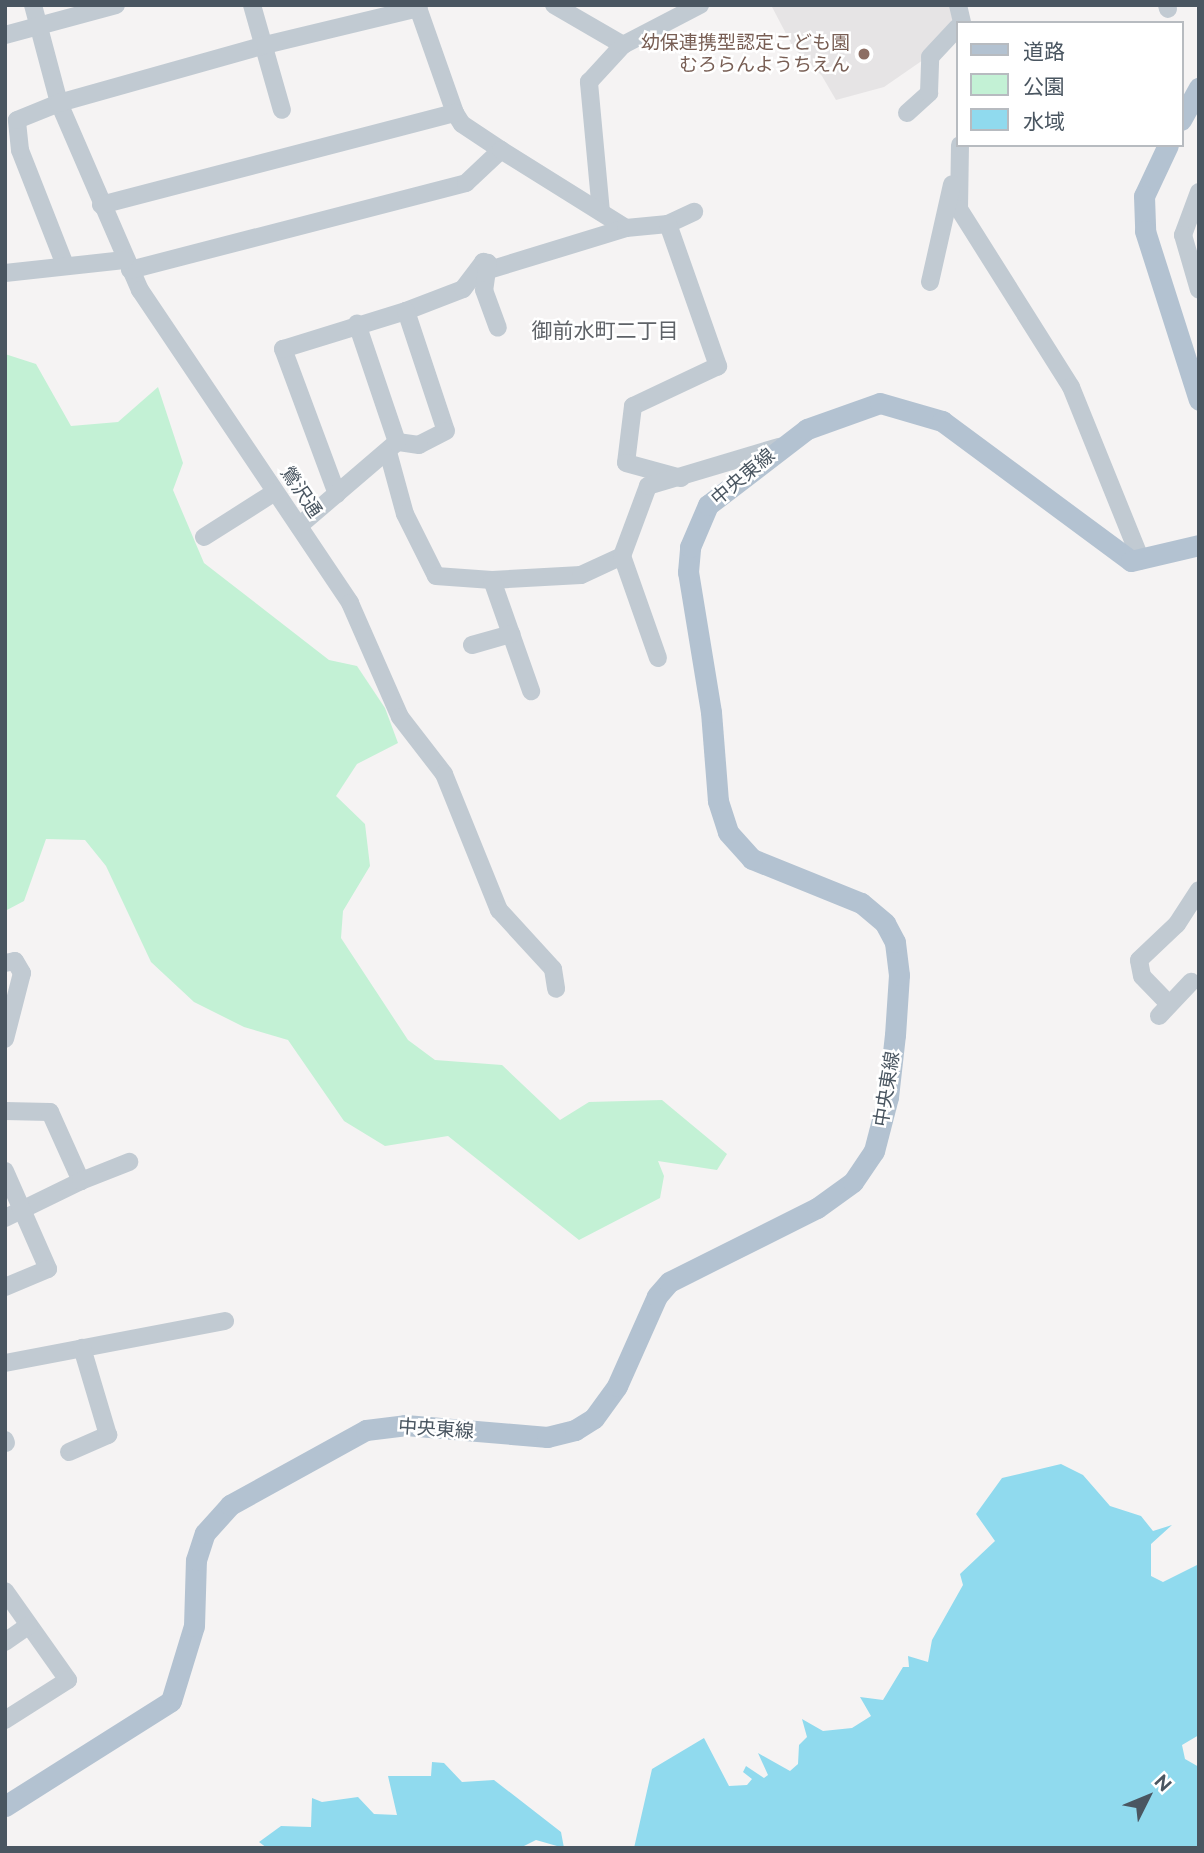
<!DOCTYPE html>
<html>
<head>
<meta charset="utf-8">
<style>
  body { margin:0 }
  #map { position:relative; width:1204px; height:1853px; overflow:hidden; background:#f5f3f3; font-family:Raleway,"Noto Sans JP",sans-serif }
  div>[style] { position:absolute }
  .education>* { inset:0; background:#e6e4e5 }
  .green>* { inset:0; background:#c3f1d5 }
  .water>* { inset:0; background:#90daee }
  .minor>* { height:18px; margin:-9px; padding:0 9px; transform-origin:9px; border-radius:9px; background:#c1cad2 }
  .major>* { height:21px; margin:-10.5px; padding:0 10.5px; transform-origin:10.5px; border-radius:10.5px; background:#b3c2d1 }
  .dots>* { width:19px; height:19px; translate:-50% -50%; box-sizing:border-box; border:4px solid #fff; border-radius:50% }
  span { translate:-50% -50%; white-space:nowrap; text-align:center; line-height:1.15; -webkit-text-stroke:5px #fff; paint-order:stroke }
  .education-label { font-size:19px; color:#785e54 }
  .right { translate:-100% -50%; text-align:right }
  .street-label { font-size:19px; color:#4a5661 }
  .neighbourhood-label { font-size:21px; color:#5f6368 }
  .frame { position:absolute; inset:0; border:7px solid #4a5661; pointer-events:none }
  .legend { position:absolute; left:956px; top:21px; width:228px; height:126px; box-sizing:border-box; background:#fff; border:2px solid #b7bbc0; margin:0; padding:9px 12px; list-style:none; font-size:21px; color:#4a5661 }
  .legend li { display:flex; align-items:center; gap:14px; height:35px }
  .legend b { width:35px; border:2px solid #b7bbc0 }
  .north { position:absolute; left:1113px; top:1762px; width:70px; height:70px; -webkit-text-stroke:5px #fff; paint-order:stroke; rotate:47deg; font-size:19px; font-weight:700; line-height:28px; text-align:center; color:#4a5661 }
  .north::after { content:''; display:block; margin:auto; width:24px; height:32px; background:#4a5661; clip-path:polygon(50% 0,100% 100%,50% 72%,0 100%) }
</style>
</head>
<body>
<div id="map">
  <div class="education">
    <i style="clip-path:polygon(771px 5px,950px 5px,953px 23px,923px 60px,884px 87px,836px 100px,822px 76px,793px 47px)"></i>
  </div>
  <div class="green">
    <i style="clip-path:polygon(5px 354px,36px 364px,71px 426px,118px 422px,158px 387px,183px 463px,173px 490px,204px 563px,329px 660px,357px 666px,385px 708px,398px 743px,357px 764px,336px 796px,365px 824px,370px 866px,343px 911px,341px 938px,408px 1040px,435px 1060px,502px 1065px,560px 1120px,589px 1102px,662px 1100px,727px 1154px,717px 1170px,658px 1161px,664px 1176px,660px 1198px,579px 1240px,448px 1136px,385px 1146px,344px 1121px,288px 1040px,244px 1027px,194px 1002px,151px 962px,106px 866px,85px 840px,46px 839px,24px 901px,5px 911px)"></i>
  </div>
  <div class="water">
    <i style="clip-path:polygon(1061px 1464px,1083px 1475px,1110px 1506px,1141px 1516px,1153px 1531px,1172px 1525px,1151px 1544px,1151px 1576px,1163px 1582px,1199px 1564px,1199px 1735px,1182px 1745px,1185px 1759px,1199px 1767px,1199px 1848px,634px 1848px,652px 1769px,704px 1738px,729px 1786px,747px 1785px,752px 1779px,743px 1772px,746px 1766px,764px 1778px,768px 1775px,758px 1753px,790px 1771px,798px 1764px,799px 1745px,807px 1737px,802px 1719px,823px 1731px,852px 1728px,871px 1716px,860px 1697px,883px 1700px,903px 1667px,909px 1667px,908px 1656px,928px 1662px,932px 1640px,963px 1585px,960px 1574px,995px 1541px,976px 1514px,1002px 1478px)"></i>
    <i style="clip-path:polygon(432px 1762px,444px 1763px,462px 1782px,494px 1780px,561px 1832px,564px 1848px,536px 1840px,520px 1848px,267px 1848px,259px 1842px,281px 1826px,311px 1827px,312px 1798px,322px 1802px,358px 1797px,374px 1814px,397px 1815px,388px 1776px,431px 1776px)"></i>
  </div>
  <div class="minor">
    <i style="left:33px;top:5px;width:101px;rotate:75.1deg"></i>
    <i style="left:59px;top:103px;width:204px;rotate:66.6deg"></i>
    <i style="left:140px;top:290px;width:377px;rotate:56.1deg"></i>
    <i style="left:350px;top:603px;width:124px;rotate:66.3deg"></i>
    <i style="left:400px;top:717px;width:72px;rotate:52.3deg"></i>
    <i style="left:444px;top:774px;width:147px;rotate:68deg"></i>
    <i style="left:499px;top:910px;width:80px;rotate:47.5deg"></i>
    <i style="left:553px;top:969px;width:20px;rotate:81deg"></i>
    <i style="left:252px;top:5px;width:109px;rotate:74.1deg"></i>
    <i style="left:417px;top:5px;width:114px;rotate:70.6deg"></i>
    <i style="left:455px;top:113px;width:13px;rotate:58deg"></i>
    <i style="left:462px;top:124px;width:47px;rotate:33.7deg"></i>
    <i style="left:554px;top:5px;width:80px;rotate:30.1deg"></i>
    <i style="left:958px;top:5px;width:18px;rotate:77deg"></i>
    <i style="left:1167px;top:5px;width:4px;rotate:76deg"></i>
    <i style="left:5px;top:35px;width:115px;rotate:-15.1deg"></i>
    <i style="left:907px;top:113px;width:30px;rotate:-42deg"></i>
    <i style="left:929px;top:93px;width:36px;rotate:-88deg"></i>
    <i style="left:930px;top:57px;width:40px;rotate:-47deg"></i>
    <i style="left:960px;top:145px;width:64px;rotate:90.9deg"></i>
    <i style="left:959px;top:209px;width:210px;rotate:57.8deg"></i>
    <i style="left:1071px;top:387px;width:187px;rotate:68deg"></i>
    <i style="left:1199px;top:192px;width:46px;rotate:110.4deg"></i>
    <i style="left:1183px;top:235px;width:57px;rotate:73.8deg"></i>
    <i style="left:101px;top:205px;width:366px;rotate:-14.6deg"></i>
    <i style="left:601px;top:212px;width:131px;rotate:-95.3deg"></i>
    <i style="left:589px;top:82px;width:50px;rotate:-47.4deg"></i>
    <i style="left:623px;top:45px;width:87px;rotate:-27.5deg"></i>
    <i style="left:668px;top:224px;width:29px;rotate:-25deg"></i>
    <i style="left:65px;top:265px;width:123px;rotate:-111.4deg"></i>
    <i style="left:20px;top:150px;width:30px;rotate:-96deg"></i>
    <i style="left:17px;top:120px;width:45px;rotate:-22deg"></i>
    <i style="left:59px;top:103px;width:214px;rotate:-15.7deg"></i>
    <i style="left:265px;top:45px;width:158px;rotate:-13.5deg"></i>
    <i style="left:130px;top:270px;width:347px;rotate:-14.5deg"></i>
    <i style="left:466px;top:183px;width:48px;rotate:-43.3deg"></i>
    <i style="left:501px;top:150px;width:147px;rotate:32deg"></i>
    <i style="left:489px;top:270px;width:143px;rotate:-17deg"></i>
    <i style="left:626px;top:228px;width:42px;rotate:-5.4deg"></i>
    <i style="left:668px;top:224px;width:151px;rotate:70.6deg"></i>
    <i style="left:718px;top:366px;width:94px;rotate:154.8deg"></i>
    <i style="left:633px;top:406px;width:57px;rotate:97deg"></i>
    <i style="left:626px;top:463px;width:57px;rotate:15.3deg"></i>
    <i style="left:5px;top:273px;width:120px;rotate:-6.2deg"></i>
    <i style="left:930px;top:282px;width:100px;rotate:-77.3deg"></i>
    <i style="left:406px;top:311px;width:61px;rotate:-21.1deg"></i>
    <i style="left:463px;top:289px;width:34px;rotate:-53deg"></i>
    <i style="left:483px;top:262px;width:5px;rotate:11deg"></i>
    <i style="left:488px;top:263px;width:27px;rotate:98deg"></i>
    <i style="left:484px;top:290px;width:40px;rotate:69.8deg"></i>
    <i style="left:388px;top:452px;width:64px;rotate:74.7deg"></i>
    <i style="left:405px;top:514px;width:69px;rotate:63.4deg"></i>
    <i style="left:436px;top:576px;width:56px;rotate:4.1deg"></i>
    <i style="left:492px;top:580px;width:89px;rotate:-3.2deg"></i>
    <i style="left:581px;top:575px;width:45px;rotate:-24.9deg"></i>
    <i style="left:337px;top:494px;width:155px;rotate:-110.4deg"></i>
    <i style="left:283px;top:349px;width:129px;rotate:-17.2deg"></i>
    <i style="left:406px;top:311px;width:126px;rotate:71.6deg"></i>
    <i style="left:446px;top:431px;width:30px;rotate:153deg"></i>
    <i style="left:419px;top:445px;width:22px;rotate:-172deg"></i>
    <i style="left:299px;top:526px;width:129px;rotate:-40.6deg"></i>
    <i style="left:397px;top:442px;width:125px;rotate:-108.7deg"></i>
    <i style="left:204px;top:537px;width:84px;rotate:-32.4deg"></i>
    <i style="left:492px;top:580px;width:118px;rotate:70.6deg"></i>
    <i style="left:472px;top:645px;width:41px;rotate:-15.8deg"></i>
    <i style="left:658px;top:658px;width:108px;rotate:-109.4deg"></i>
    <i style="left:622px;top:556px;width:75px;rotate:-69.6deg"></i>
    <i style="left:648px;top:486px;width:137px;rotate:-16.6deg"></i>
    <i style="left:5px;top:963px;width:10px;rotate:-11deg"></i>
    <i style="left:15px;top:961px;width:14px;rotate:60deg"></i>
    <i style="left:22px;top:973px;width:68px;rotate:104.4deg"></i>
    <i style="left:1168px;top:1003px;width:37px;rotate:-134deg"></i>
    <i style="left:1142px;top:976px;width:16px;rotate:-101deg"></i>
    <i style="left:1139px;top:960px;width:52px;rotate:-43.5deg"></i>
    <i style="left:1177px;top:924px;width:40px;rotate:-57.1deg"></i>
    <i style="left:1159px;top:1016px;width:47px;rotate:-46.7deg"></i>
    <i style="left:5px;top:1111px;width:45px;rotate:1.3deg"></i>
    <i style="left:50px;top:1112px;width:76px;rotate:65.8deg"></i>
    <i style="left:81px;top:1181px;width:85px;rotate:154deg"></i>
    <i style="left:5px;top:1171px;width:107px;rotate:66.3deg"></i>
    <i style="left:48px;top:1269px;width:47px;rotate:157.3deg"></i>
    <i style="left:81px;top:1181px;width:52px;rotate:-21.6deg"></i>
    <i style="left:5px;top:1363px;width:224px;rotate:-10.8deg"></i>
    <i style="left:5px;top:1440px;width:3px;rotate:72deg"></i>
    <i style="left:69px;top:1452px;width:43px;rotate:-23.6deg"></i>
    <i style="left:108px;top:1435px;width:91px;rotate:-106.6deg"></i>
    <i style="left:5px;top:1591px;width:109px;rotate:54.7deg"></i>
    <i style="left:68px;top:1680px;width:75px;rotate:147.6deg"></i>
    <i style="left:5px;top:1642px;width:29px;rotate:-35deg"></i>
  </div>
  <div class="major">
    <i style="left:1181px;top:120px;width:37px;rotate:-61deg"></i>
    <i style="left:1168px;top:145px;width:56px;rotate:115.2deg"></i>
    <i style="left:1144px;top:196px;width:35px;rotate:88deg"></i>
    <i style="left:1145px;top:231px;width:177px;rotate:72.3deg"></i>
    <i style="left:5px;top:1806px;width:196px;rotate:-32.3deg"></i>
    <i style="left:171px;top:1701px;width:78px;rotate:-73deg"></i>
    <i style="left:194px;top:1626px;width:66px;rotate:-88.3deg"></i>
    <i style="left:196px;top:1560px;width:28px;rotate:-72deg"></i>
    <i style="left:205px;top:1533px;width:38px;rotate:-48deg"></i>
    <i style="left:230px;top:1505px;width:155px;rotate:-28.9deg"></i>
    <i style="left:366px;top:1430px;width:39px;rotate:-7deg"></i>
    <i style="left:405px;top:1425px;width:143px;rotate:4.8deg"></i>
    <i style="left:547px;top:1437px;width:29px;rotate:-14deg"></i>
    <i style="left:575px;top:1430px;width:22px;rotate:-32deg"></i>
    <i style="left:594px;top:1418px;width:39px;rotate:-54deg"></i>
    <i style="left:617px;top:1386px;width:98px;rotate:-66deg"></i>
    <i style="left:657px;top:1296px;width:18px;rotate:-49deg"></i>
    <i style="left:669px;top:1282px;width:165px;rotate:-26.6deg"></i>
    <i style="left:817px;top:1208px;width:44px;rotate:-35.8deg"></i>
    <i style="left:853px;top:1182px;width:37px;rotate:-56deg"></i>
    <i style="left:874px;top:1151px;width:56px;rotate:-75.5deg"></i>
    <i style="left:888px;top:1097px;width:62px;rotate:-83.6deg"></i>
    <i style="left:895px;top:1035px;width:60px;rotate:-86.2deg"></i>
    <i style="left:899px;top:975px;width:33px;rotate:-97deg"></i>
    <i style="left:895px;top:942px;width:21px;rotate:-118deg"></i>
    <i style="left:885px;top:923px;width:31px;rotate:-140deg"></i>
    <i style="left:861px;top:903px;width:118px;rotate:-158deg"></i>
    <i style="left:752px;top:859px;width:36px;rotate:-132deg"></i>
    <i style="left:728px;top:832px;width:33px;rotate:-108deg"></i>
    <i style="left:718px;top:801px;width:89px;rotate:-94.5deg"></i>
    <i style="left:711px;top:712px;width:142px;rotate:-99.3deg"></i>
    <i style="left:688px;top:572px;width:25px;rotate:-85deg"></i>
    <i style="left:690px;top:547px;width:46px;rotate:-66.8deg"></i>
    <i style="left:708px;top:505px;width:125px;rotate:-37.5deg"></i>
    <i style="left:807px;top:429px;width:77px;rotate:-19.6deg"></i>
    <i style="left:880px;top:403px;width:65px;rotate:16.2deg"></i>
    <i style="left:942px;top:421px;width:235px;rotate:36.5deg"></i>
    <i style="left:1131px;top:561px;width:70px;rotate:-13.2deg"></i>
  </div>
  <div class="dots">
    <i style="left:864px;top:54px;background:#8d6e63"></i>
  </div>
  <div class="education-label">
    <span class="right" style="left:850px;top:54px">幼保連携型認定こども園<br>むろらんようちえん</span>
  </div>
  <div class="street-label">
    <span style="left:743px;top:477px;rotate:-40deg">中央東線</span>
    <span style="left:301px;top:492px;rotate:56deg">鶯沢通</span>
    <span style="left:887px;top:1089px;rotate:-81deg">中央東線</span>
    <span style="left:436px;top:1429px;rotate:4deg">中央東線</span>
  </div>
  <div class="neighbourhood-label">
    <span style="left:605px;top:331px">御前水町二丁目</span>
  </div>
  <div class="frame"></div>
  <ul class="legend">
  <li><b style="height:9px;background:#b3c2d1"></b>道路</li>
  <li><b style="height:19px;background:#c3f1d5"></b>公園</li>
  <li><b style="height:19px;background:#90daee"></b>水域</li>
  </ul>
  <div class="north">N</div>
</div>
</body>
</html>
